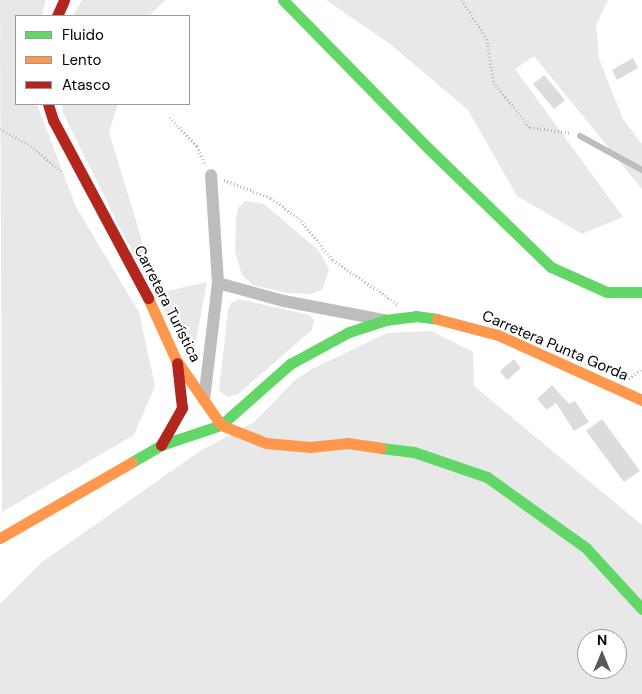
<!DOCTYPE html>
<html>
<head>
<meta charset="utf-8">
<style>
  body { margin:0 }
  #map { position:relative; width:642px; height:694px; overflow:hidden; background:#fff; font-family:"DM Sans",sans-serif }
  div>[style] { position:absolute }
  .green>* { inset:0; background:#e8e8e8 }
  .building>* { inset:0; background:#dcdcdc }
  .path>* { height:2.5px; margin-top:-1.25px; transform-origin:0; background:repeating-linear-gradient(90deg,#b8b8b8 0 1px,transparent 0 3.5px) }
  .lane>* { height:6px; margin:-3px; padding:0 3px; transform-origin:3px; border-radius:3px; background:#bdbdbd }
  .street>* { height:12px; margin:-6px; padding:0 6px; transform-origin:6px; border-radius:6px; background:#bdbdbd }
  .fast>* { height:11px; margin:-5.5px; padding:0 5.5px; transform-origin:5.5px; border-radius:5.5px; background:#63d668 }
  .slow>* { height:11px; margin:-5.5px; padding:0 5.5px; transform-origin:5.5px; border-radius:5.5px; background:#ff974d }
  .jam>* { height:11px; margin:-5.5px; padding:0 5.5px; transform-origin:5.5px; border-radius:5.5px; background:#b3261e }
  span { translate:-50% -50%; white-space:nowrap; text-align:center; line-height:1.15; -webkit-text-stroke:4px #fff; paint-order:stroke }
  .street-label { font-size:15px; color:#000 }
  .legend { position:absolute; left:15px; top:15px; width:175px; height:90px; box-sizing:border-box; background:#fff; border:1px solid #999; margin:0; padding:6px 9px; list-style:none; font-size:15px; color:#000 }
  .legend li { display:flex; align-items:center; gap:10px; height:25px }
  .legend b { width:25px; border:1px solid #999 }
  .north { position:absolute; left:577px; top:629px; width:50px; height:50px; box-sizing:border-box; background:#fff; border:1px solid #999; border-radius:50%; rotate:0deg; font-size:14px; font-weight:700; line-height:20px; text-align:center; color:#000 }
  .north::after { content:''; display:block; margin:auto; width:18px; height:22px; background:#595959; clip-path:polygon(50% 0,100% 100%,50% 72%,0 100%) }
</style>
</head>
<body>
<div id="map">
  <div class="green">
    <i style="clip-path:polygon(0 0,46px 0,42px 16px,16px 16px,16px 104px,37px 104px,76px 207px,139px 312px,155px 386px,134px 435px,2px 512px)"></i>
    <i style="clip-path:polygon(82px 0,165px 0,149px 16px,73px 16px)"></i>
    <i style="clip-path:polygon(326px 0,608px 0,596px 25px,599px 59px,623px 119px,642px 144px,642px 189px,534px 56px,515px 69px,623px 217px,582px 234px,517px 196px,468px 110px,390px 44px)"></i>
    <i style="clip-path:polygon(62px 104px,118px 104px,109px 132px,151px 270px,163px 292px,207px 282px,192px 362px,119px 226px,63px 113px)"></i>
    <i style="clip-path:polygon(245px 201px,264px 204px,318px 250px,329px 269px,323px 289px,312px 294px,287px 293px,253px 285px,242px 275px,235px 252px,236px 221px,238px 208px)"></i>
    <i style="clip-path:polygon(239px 299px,309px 315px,314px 320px,312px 330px,238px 394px,228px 397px,219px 391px,228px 310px,231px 303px)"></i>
    <i style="clip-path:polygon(evenodd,431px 331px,473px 352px,474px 386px,642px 525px,642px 694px,0 694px,0 604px,42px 562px,200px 451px,254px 422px,294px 381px,310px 370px,387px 333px,431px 331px,587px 639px,617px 639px,617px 669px,587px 669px,587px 639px)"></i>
  </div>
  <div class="building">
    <i style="clip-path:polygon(633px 58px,638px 68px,617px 80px,612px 70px)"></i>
    <i style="clip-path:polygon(544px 75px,565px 100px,554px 109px,533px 84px)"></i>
    <i style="clip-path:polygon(514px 359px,521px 368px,507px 380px,500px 371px)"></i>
    <i style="clip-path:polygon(552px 385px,569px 404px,575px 401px,589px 422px,574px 431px,556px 403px,547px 410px,537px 399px)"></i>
    <i style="clip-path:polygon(602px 419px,640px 471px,624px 482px,586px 431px)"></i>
  </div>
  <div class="path">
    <i style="left:462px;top:0;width:46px;rotate:57.3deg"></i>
    <i style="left:487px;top:39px;width:45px;rotate:81deg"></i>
    <i style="left:494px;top:83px;width:57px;rotate:50.7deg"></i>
    <i style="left:530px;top:127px;width:41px;rotate:8.3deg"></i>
    <i style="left:170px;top:117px;width:40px;rotate:47deg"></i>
    <i style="left:197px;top:146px;width:21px;rotate:65deg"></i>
    <i style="left:0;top:129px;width:32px;rotate:28deg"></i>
    <i style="left:28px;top:144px;width:46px;rotate:38.9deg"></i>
    <i style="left:224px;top:180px;width:50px;rotate:21deg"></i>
    <i style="left:271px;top:198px;width:34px;rotate:36deg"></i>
    <i style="left:299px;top:218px;width:54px;rotate:51deg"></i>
    <i style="left:333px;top:260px;width:78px;rotate:34.1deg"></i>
    <i style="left:629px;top:379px;width:16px;rotate:-38deg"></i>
  </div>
  <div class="lane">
    <i style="left:580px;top:136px;width:71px;rotate:28.7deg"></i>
  </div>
  <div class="street">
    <i style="left:218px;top:283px;width:68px;rotate:15.3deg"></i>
    <i style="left:284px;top:301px;width:102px;rotate:10.8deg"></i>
    <i style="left:204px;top:400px;width:118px;rotate:-83.2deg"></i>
    <i style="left:218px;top:283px;width:108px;rotate:-93.7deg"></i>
  </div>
  <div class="fast">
    <i style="left:283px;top:0;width:207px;rotate:45.6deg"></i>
    <i style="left:428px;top:148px;width:171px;rotate:44.1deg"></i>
    <i style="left:551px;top:267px;width:61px;rotate:24.1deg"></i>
    <i style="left:607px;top:292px;width:35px"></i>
    <i style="left:381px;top:448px;width:33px;rotate:7deg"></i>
    <i style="left:414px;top:452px;width:77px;rotate:18.9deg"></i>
    <i style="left:487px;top:477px;width:122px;rotate:35.6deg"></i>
    <i style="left:586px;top:548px;width:83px;rotate:47.4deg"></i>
    <i style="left:132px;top:462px;width:34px;rotate:-30deg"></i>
    <i style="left:161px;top:445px;width:63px;rotate:-18.4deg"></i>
    <i style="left:221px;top:425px;width:92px;rotate:-41.5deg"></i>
    <i style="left:290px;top:364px;width:67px;rotate:-28.5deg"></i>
    <i style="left:349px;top:332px;width:38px;rotate:-18deg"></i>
    <i style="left:385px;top:320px;width:31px;rotate:-7deg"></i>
    <i style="left:416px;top:316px;width:21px;rotate:8deg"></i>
  </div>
  <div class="slow">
    <i style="left:148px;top:298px;width:68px;rotate:65.7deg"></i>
    <i style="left:176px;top:360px;width:79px;rotate:55.3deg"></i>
    <i style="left:437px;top:319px;width:63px;rotate:14.7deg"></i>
    <i style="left:498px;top:335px;width:158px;rotate:24.3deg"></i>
    <i style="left:221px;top:425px;width:48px;rotate:21.8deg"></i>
    <i style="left:266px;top:443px;width:44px;rotate:5.2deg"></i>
    <i style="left:310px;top:447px;width:37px;rotate:-6deg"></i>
    <i style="left:347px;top:443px;width:34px;rotate:8deg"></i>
    <i style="left:0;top:538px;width:152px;rotate:-29.9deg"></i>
  </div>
  <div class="jam">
    <i style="left:57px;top:16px;width:17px;rotate:-66deg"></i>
    <i style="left:48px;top:104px;width:17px;rotate:73deg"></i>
    <i style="left:53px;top:120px;width:202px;rotate:61.9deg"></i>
    <i style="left:161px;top:445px;width:43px;rotate:-60.4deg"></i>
    <i style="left:182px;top:408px;width:45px;rotate:-96.3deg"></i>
  </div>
  <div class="street-label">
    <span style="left:167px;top:304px;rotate:63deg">Carretera Turística</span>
    <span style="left:555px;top:346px;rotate:23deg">Carretera Punta Gorda</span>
  </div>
  <ul class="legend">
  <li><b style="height:6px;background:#63d668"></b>Fluido</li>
  <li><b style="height:6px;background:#ff974d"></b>Lento</li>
  <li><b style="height:6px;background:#b3261e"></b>Atasco</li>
  </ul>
  <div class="north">N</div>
</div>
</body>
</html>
